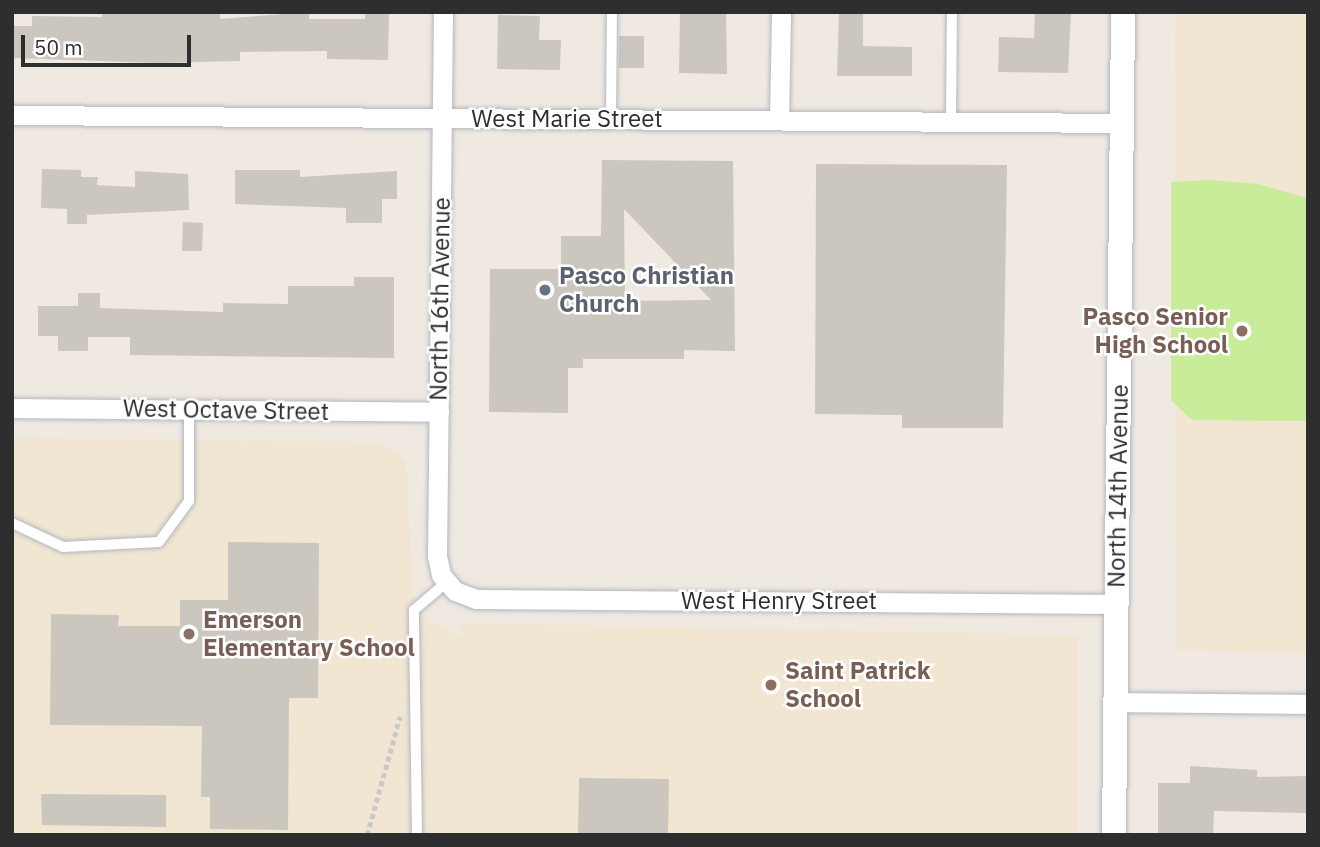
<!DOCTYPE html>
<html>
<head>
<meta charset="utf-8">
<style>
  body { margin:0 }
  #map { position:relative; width:1320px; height:847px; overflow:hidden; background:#efe9e1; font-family:"IBM Plex Sans",sans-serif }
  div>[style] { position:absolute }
  .education>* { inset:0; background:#f0e6d1 }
  .pitch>* { inset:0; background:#c9ec9a }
  .building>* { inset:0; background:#cbc7bf }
  .path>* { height:4.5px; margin-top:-2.25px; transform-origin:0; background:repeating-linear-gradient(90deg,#c9c9c9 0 5px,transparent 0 8.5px) }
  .roads { filter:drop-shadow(0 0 2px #b4b7c1) drop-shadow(0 0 2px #b4b7c1) }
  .service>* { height:10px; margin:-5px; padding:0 5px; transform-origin:5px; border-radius:5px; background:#fff }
  .minor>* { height:19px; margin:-9.5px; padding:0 9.5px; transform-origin:9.5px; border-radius:9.5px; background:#fff }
  .tertiary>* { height:24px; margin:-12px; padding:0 12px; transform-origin:12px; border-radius:12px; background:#fff }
  .dots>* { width:19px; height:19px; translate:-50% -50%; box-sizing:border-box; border:4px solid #fff; border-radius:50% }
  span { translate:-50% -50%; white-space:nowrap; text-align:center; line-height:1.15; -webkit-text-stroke:5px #fff; paint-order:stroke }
  .street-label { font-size:24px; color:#2e2e2e }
  .worship-label { font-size:24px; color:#5b616d; font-weight:700 }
  .left { translate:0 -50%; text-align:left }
  .education-label { font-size:24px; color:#785e54; font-weight:700 }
  .right { translate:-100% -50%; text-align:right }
  .frame { position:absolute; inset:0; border:14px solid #2e2e2e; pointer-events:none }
  .scale { position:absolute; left:21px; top:35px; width:170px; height:32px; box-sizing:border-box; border:4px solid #2e2e2e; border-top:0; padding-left:9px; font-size:21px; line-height:24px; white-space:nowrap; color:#2e2e2e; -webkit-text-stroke:5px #fff; paint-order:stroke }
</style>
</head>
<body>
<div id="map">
  <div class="education">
    <i style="clip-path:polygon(1175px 12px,1308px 12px,1308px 653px,1176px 650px)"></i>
    <i style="clip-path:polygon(12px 438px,382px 442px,406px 461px,413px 593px,423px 615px,462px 638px,461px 623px,1078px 635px,1078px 835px,12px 835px)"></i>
  </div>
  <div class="pitch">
    <i style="clip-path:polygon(1209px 180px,1257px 184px,1308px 198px,1308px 421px,1192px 420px,1171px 400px,1171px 182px)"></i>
  </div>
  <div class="building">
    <i style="clip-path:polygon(102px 12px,220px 14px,220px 19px,309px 12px,309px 19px,365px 19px,365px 12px,389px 12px,388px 60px,327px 59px,327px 51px,240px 52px,240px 61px,158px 63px,12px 58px,12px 26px,32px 26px,32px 16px,102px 17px)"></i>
    <i style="clip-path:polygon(680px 12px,726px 12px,727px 74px,679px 73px)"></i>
    <i style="clip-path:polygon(839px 12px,863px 12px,863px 46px,912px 47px,912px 76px,837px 76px)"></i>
    <i style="clip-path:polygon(1035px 12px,1071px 12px,1068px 73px,998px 72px,999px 37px,1034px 38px)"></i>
    <i style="clip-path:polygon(498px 15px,540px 16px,539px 40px,561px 40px,560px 70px,497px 69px)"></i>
    <i style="clip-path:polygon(619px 36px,644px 36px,644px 68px,619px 68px)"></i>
    <i style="clip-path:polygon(evenodd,602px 160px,733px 161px,735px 351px,684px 350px,684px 359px,583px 359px,583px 368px,568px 368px,568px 413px,489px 412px,490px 269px,561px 269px,561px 236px,601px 236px,602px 160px,624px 209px,711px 300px,625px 301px,624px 209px)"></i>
    <i style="clip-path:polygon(816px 164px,1007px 165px,1003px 428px,902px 428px,902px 415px,815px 414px)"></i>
    <i style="clip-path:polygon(42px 169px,81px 170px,81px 177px,98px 177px,97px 185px,135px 187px,135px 171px,188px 174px,189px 210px,87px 215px,87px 224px,67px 224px,67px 209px,41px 208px)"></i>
    <i style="clip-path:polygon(235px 170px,300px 170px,300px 177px,397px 171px,397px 199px,382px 199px,382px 223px,346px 223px,346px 208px,235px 204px)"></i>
    <i style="clip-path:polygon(183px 222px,203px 223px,202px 251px,182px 251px)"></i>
    <i style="clip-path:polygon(354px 277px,394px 277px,394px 358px,130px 355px,130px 337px,88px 337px,88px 351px,58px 351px,58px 336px,38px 336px,38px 306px,78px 306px,78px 293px,100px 293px,100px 308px,223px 312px,223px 303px,288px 304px,288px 286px,354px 286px)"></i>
    <i style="clip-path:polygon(228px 542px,319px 543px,318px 698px,289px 698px,288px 830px,210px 829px,210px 797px,201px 797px,202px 726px,50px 725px,51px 614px,119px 615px,118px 626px,180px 626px,180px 600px,228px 600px)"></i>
    <i style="clip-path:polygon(1190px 766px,1257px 770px,1257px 777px,1308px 776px,1308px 813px,1214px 811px,1213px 835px,1158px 833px,1158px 783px,1190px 783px)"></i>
    <i style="clip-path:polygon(579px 778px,669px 779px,668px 835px,578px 835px)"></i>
    <i style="clip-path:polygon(41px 794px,166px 795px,166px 827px,42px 825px)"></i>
  </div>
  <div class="path">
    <i style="left:367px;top:835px;width:123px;rotate:-74.5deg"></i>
  </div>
  <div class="roads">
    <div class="service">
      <i style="left:611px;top:119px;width:107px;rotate:-89.5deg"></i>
      <i style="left:951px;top:121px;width:109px;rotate:-89.5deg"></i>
      <i style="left:12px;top:523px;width:56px;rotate:25.2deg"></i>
      <i style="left:63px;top:547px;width:96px;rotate:-3deg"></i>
      <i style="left:159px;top:542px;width:51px;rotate:-53.8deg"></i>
      <i style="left:189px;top:501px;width:92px;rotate:-90deg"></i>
      <i style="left:417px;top:835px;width:225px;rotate:-90.8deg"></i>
      <i style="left:414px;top:610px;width:43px;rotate:-40.3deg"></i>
    </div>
    <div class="minor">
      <i style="left:443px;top:12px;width:544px;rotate:90.63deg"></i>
      <i style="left:437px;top:556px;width:19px;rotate:78deg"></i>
      <i style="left:441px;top:575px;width:21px;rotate:49deg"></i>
      <i style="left:455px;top:591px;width:22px;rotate:21deg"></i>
      <i style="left:476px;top:599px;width:641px;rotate:0.45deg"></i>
      <i style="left:12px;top:115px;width:1110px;rotate:0.41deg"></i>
      <i style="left:779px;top:120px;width:108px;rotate:-88.9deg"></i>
      <i style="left:12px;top:408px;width:427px;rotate:0.5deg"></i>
      <i style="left:1116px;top:702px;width:192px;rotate:0.6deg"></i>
    </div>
    <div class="tertiary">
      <i style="left:1114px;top:835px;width:823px;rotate:-89.37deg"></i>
    </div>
  </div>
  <div class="dots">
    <i style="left:545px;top:290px;background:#6b7280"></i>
    <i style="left:1242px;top:331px;background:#8d6e63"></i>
    <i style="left:189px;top:634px;background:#8d6e63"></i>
    <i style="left:771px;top:685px;background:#8d6e63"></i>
  </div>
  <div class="street-label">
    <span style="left:567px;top:119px">West Marie Street</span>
    <span style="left:440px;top:299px;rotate:-89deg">North 16th Avenue</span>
    <span style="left:226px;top:410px;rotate:1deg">West Octave Street</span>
    <span style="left:1118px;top:486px;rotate:-89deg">North 14th Avenue</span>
    <span style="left:779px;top:601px">West Henry Street</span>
  </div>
  <div class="worship-label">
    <span class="left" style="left:559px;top:290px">Pasco Christian<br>Church</span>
  </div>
  <div class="education-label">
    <span class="right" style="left:1228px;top:331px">Pasco Senior<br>High School</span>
    <span class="left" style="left:203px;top:634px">Emerson<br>Elementary School</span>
    <span class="left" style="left:785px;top:685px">Saint Patrick<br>School</span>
  </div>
  <div class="frame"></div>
  <div class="scale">50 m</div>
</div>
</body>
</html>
